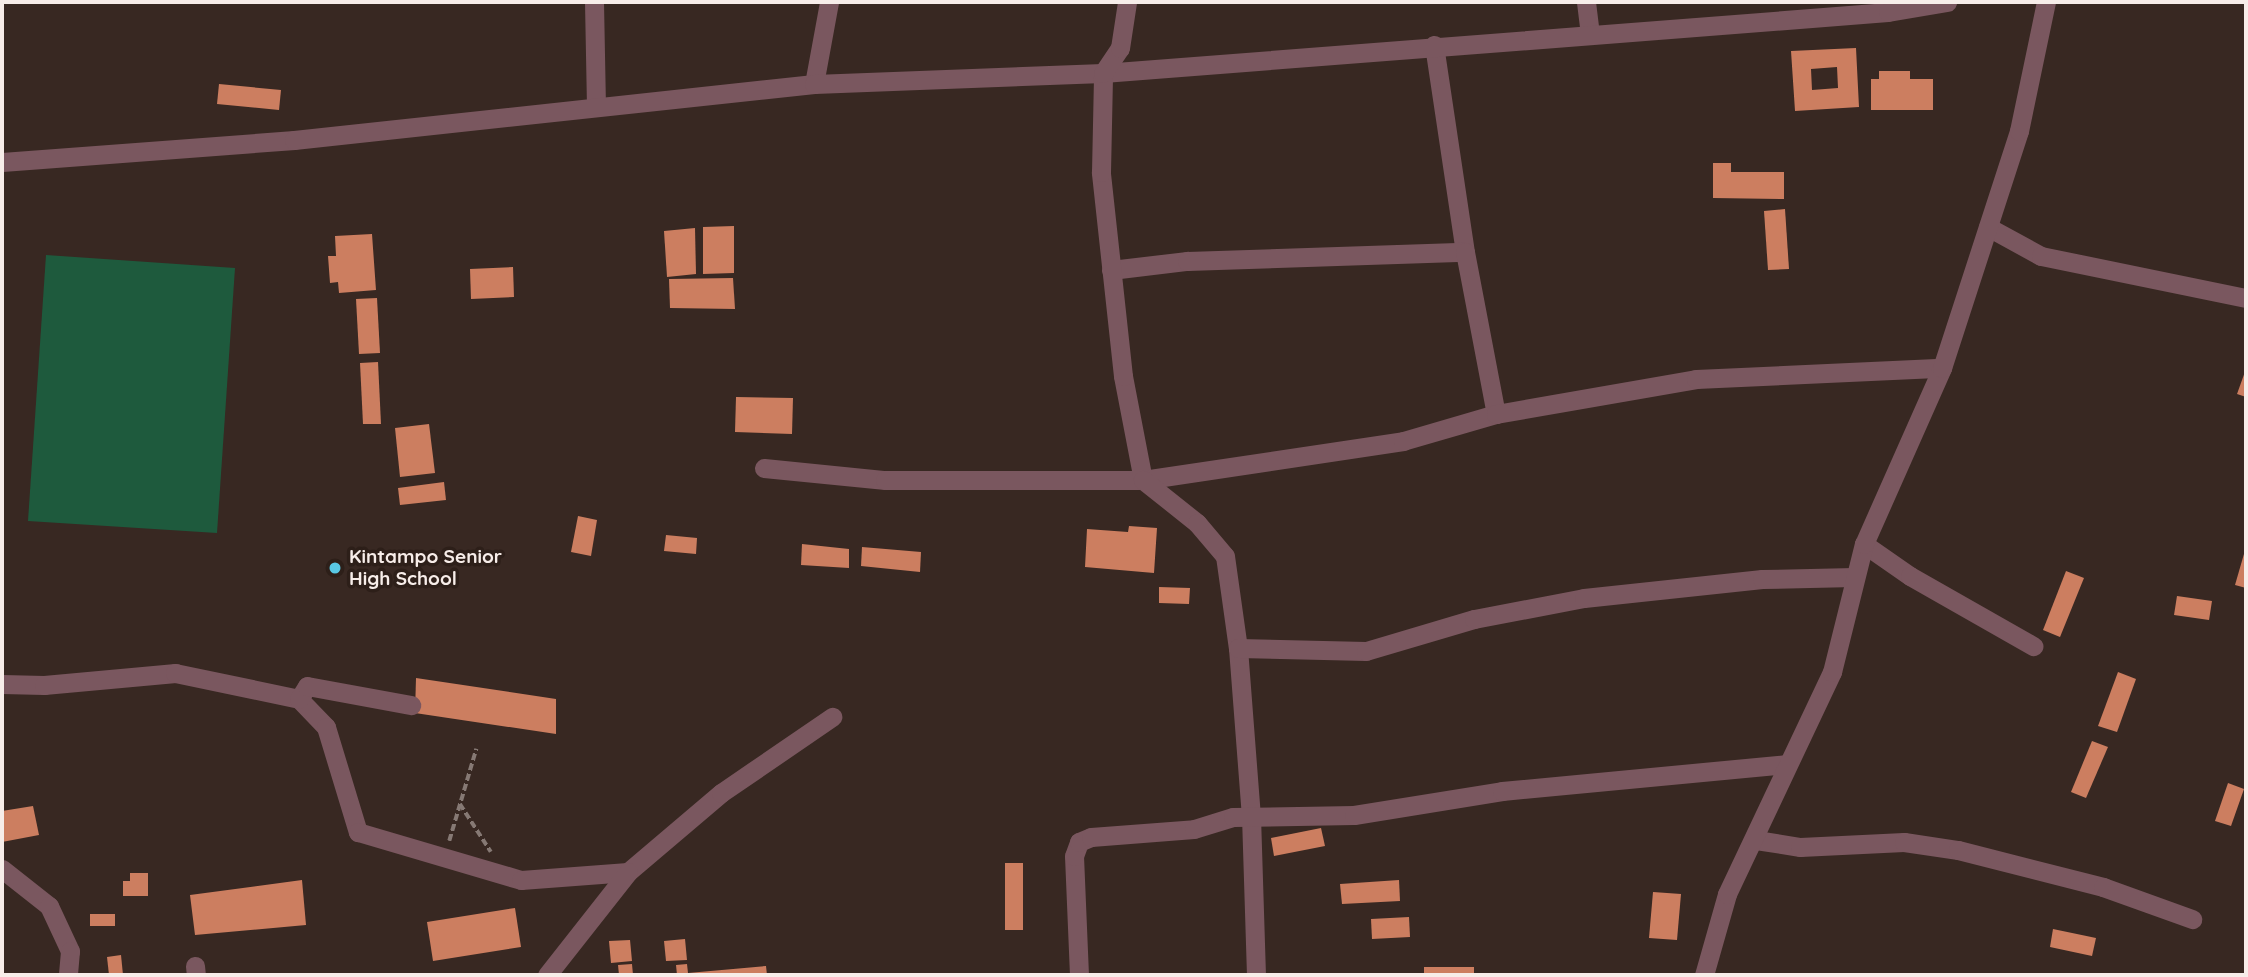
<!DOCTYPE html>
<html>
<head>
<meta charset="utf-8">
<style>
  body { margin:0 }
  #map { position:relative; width:2248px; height:977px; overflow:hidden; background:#382822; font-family:Quicksand,sans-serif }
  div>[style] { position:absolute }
  .green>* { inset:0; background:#1e5a3d }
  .building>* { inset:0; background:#cc7e60 }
  .path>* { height:3.5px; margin-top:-1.75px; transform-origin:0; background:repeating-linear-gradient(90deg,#867974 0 7px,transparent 0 10.5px) }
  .minor>* { height:19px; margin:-9.5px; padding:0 9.5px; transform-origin:9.5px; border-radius:9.5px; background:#7a575f }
  .dots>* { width:19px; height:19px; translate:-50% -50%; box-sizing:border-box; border:4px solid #2d1f19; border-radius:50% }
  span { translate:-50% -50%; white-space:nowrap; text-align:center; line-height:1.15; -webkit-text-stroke:7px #2d1f19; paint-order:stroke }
  .poi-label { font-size:19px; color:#f7ede9; font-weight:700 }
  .left { translate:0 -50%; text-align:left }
  .frame { position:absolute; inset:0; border:4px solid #f7ede9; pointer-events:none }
</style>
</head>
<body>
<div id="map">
  <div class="green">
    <i style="clip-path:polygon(46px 255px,235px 268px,217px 533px,28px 521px)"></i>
  </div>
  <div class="building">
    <i style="clip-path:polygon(evenodd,1856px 48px,1859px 107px,1795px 111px,1791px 51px,1856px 48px,1837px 67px,1838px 88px,1812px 90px,1811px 69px,1837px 67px)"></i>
    <i style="clip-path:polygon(1879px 71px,1910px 71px,1910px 79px,1933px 79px,1933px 110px,1871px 110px,1871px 79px,1879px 79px)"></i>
    <i style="clip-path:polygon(219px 84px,281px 90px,279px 110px,217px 104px)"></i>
    <i style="clip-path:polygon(1713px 163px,1731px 163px,1731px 172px,1784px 172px,1784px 199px,1713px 198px)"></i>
    <i style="clip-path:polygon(1785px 209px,1789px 269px,1768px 270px,1764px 211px)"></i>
    <i style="clip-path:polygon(734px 226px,734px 273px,703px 274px,703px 227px)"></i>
    <i style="clip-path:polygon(695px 228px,696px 274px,667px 277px,664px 231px)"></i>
    <i style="clip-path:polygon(372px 234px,376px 290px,339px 293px,338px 282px,330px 283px,328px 256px,336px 256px,335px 236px)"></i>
    <i style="clip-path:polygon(513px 267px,514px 297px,471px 299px,470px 269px)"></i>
    <i style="clip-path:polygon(733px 278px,735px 309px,670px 308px,669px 279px)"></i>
    <i style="clip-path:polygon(377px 298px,380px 353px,359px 354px,356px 299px)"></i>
    <i style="clip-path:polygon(378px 362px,381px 424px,363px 424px,360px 363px)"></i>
    <i style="clip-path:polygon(2246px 369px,2246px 397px,2237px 394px)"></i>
    <i style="clip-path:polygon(736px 397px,793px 398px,792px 434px,735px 432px)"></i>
    <i style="clip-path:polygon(429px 424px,435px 473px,400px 477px,395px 428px)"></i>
    <i style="clip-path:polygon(444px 482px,446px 500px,400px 505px,398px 488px)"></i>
    <i style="clip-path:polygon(578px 516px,597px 520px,591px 556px,571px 552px)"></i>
    <i style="clip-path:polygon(1129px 526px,1157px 528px,1154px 573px,1085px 567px,1087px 529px,1128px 532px)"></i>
    <i style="clip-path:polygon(666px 535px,697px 538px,696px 554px,664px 551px)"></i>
    <i style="clip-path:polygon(802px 544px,849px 549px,849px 568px,801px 565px)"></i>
    <i style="clip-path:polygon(862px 547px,921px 552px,920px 572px,861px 566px)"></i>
    <i style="clip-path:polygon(2246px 547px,2246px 588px,2235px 585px)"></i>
    <i style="clip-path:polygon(2066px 571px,2084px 578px,2060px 637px,2043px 630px)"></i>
    <i style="clip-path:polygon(1159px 587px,1190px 588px,1189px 604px,1159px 603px)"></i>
    <i style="clip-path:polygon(2177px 596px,2212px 601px,2209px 620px,2174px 615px)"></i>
    <i style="clip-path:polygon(2118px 672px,2136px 679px,2117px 732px,2098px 726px)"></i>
    <i style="clip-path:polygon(416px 678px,556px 699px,556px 734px,415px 713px)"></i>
    <i style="clip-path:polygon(2092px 741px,2108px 747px,2086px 798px,2071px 792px)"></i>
    <i style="clip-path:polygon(2228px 783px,2244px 789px,2231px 826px,2215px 821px)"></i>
    <i style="clip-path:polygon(33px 806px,39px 835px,2px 842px,2px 811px)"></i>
    <i style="clip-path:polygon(1321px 828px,1325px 846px,1274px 856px,1271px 838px)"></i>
    <i style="clip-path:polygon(1005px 863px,1023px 863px,1023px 930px,1005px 930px)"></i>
    <i style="clip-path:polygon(130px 873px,148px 873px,148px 896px,123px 896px,123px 881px,130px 881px)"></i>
    <i style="clip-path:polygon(302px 880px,306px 925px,195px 935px,190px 895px)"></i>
    <i style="clip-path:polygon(1399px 880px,1400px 901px,1342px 904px,1340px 884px)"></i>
    <i style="clip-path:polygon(1653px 892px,1681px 894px,1677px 940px,1649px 938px)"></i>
    <i style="clip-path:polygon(515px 908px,521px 947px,433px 961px,427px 922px)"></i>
    <i style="clip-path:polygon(90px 914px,115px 914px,115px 926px,90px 926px)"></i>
    <i style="clip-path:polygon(1409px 917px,1410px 937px,1372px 939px,1371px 919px)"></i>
    <i style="clip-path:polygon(2053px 929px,2096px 938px,2092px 956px,2050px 947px)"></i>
    <i style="clip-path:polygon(685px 939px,687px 960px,666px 961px,664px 941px)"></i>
    <i style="clip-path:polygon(630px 940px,632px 961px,611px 963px,609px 941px)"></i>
    <i style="clip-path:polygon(121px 955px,123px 975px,109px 975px,107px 957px)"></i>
    <i style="clip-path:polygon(632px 964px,633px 975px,619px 975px,618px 965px)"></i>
    <i style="clip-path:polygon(687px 964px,688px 973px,766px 966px,767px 975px,677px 975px,676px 965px)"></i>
    <i style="clip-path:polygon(1424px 967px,1474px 967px,1474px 975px,1424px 975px)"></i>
  </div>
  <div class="path">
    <i style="left:460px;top:804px;width:57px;rotate:57.1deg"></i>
    <i style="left:449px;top:841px;width:96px;rotate:-73.6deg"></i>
  </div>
  <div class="minor">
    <i style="left:594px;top:2px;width:104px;rotate:88.9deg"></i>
    <i style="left:1586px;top:2px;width:32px;rotate:83deg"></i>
    <i style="left:1434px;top:45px;width:209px;rotate:81.5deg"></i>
    <i style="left:814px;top:84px;width:83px;rotate:-79.6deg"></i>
    <i style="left:2px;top:162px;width:293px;rotate:-4.3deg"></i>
    <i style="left:294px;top:140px;width:523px;rotate:-6.15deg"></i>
    <i style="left:814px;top:84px;width:289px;rotate:-2.2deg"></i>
    <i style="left:1103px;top:73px;width:787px;rotate:-4.44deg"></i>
    <i style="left:1888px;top:12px;width:60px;rotate:-9.6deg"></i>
    <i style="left:1988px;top:227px;width:60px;rotate:28.7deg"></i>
    <i style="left:2041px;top:256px;width:209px;rotate:11.6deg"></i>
    <i style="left:1111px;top:270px;width:77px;rotate:-6.8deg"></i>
    <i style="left:1187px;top:261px;width:278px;rotate:-1.9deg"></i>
    <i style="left:1465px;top:252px;width:165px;rotate:79.2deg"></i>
    <i style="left:764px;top:468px;width:122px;rotate:5.7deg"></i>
    <i style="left:885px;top:480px;width:258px"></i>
    <i style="left:1143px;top:480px;width:106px;rotate:-100.9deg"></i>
    <i style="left:1123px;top:376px;width:205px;rotate:-96.2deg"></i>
    <i style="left:1101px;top:172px;width:99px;rotate:-88.8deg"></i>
    <i style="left:1103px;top:73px;width:30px;rotate:-56deg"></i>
    <i style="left:1120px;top:48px;width:47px;rotate:-81.3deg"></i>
    <i style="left:1143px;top:480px;width:263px;rotate:-8.5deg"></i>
    <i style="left:1403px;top:441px;width:97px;rotate:-16.2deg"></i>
    <i style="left:1496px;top:414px;width:203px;rotate:-9.9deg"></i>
    <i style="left:1696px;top:379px;width:246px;rotate:-2.6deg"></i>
    <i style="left:1143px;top:480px;width:69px;rotate:38.5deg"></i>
    <i style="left:1197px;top:523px;width:43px;rotate:49.7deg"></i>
    <i style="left:1225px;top:556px;width:93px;rotate:82deg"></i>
    <i style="left:1238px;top:648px;width:169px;rotate:85.6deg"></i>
    <i style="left:1251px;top:816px;width:159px;rotate:88.2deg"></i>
    <i style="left:1864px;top:544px;width:56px;rotate:34.8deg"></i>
    <i style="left:1910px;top:576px;width:142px;rotate:29.6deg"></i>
    <i style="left:1238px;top:648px;width:128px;rotate:1.3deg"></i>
    <i style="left:1366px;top:651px;width:113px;rotate:-16.5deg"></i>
    <i style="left:1474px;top:619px;width:112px;rotate:-10.8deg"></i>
    <i style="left:1584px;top:598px;width:179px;rotate:-6.1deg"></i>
    <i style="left:1762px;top:579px;width:92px;rotate:-1.2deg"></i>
    <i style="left:2px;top:684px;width:42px;rotate:1.4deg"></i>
    <i style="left:44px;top:685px;width:132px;rotate:-5.2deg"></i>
    <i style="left:175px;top:673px;width:127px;rotate:11.8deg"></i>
    <i style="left:299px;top:699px;width:39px;rotate:46deg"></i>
    <i style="left:326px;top:727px;width:110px;rotate:73.1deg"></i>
    <i style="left:358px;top:832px;width:170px;rotate:16.4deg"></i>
    <i style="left:521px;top:880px;width:107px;rotate:-4.3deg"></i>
    <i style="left:628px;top:872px;width:122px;rotate:-40.3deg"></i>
    <i style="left:721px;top:793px;width:135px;rotate:-34.4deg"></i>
    <i style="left:299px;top:699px;width:15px;rotate:-58deg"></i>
    <i style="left:307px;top:686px;width:106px;rotate:10.4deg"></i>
    <i style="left:1756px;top:840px;width:45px;rotate:9deg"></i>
    <i style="left:1800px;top:847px;width:104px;rotate:-2.8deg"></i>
    <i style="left:1904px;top:842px;width:55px;rotate:8.4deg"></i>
    <i style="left:1958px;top:850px;width:150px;rotate:14.3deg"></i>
    <i style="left:2103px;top:887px;width:95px;rotate:19.8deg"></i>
    <i style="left:2px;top:869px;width:60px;rotate:38.2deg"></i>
    <i style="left:49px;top:906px;width:50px;rotate:65deg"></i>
    <i style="left:70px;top:951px;width:24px;rotate:95deg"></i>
    <i style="left:195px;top:966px;width:9px;rotate:84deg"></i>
    <i style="left:547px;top:975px;width:131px;rotate:-51.8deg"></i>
    <i style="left:1079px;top:975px;width:119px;rotate:-92.4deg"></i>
    <i style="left:1074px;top:856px;width:15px;rotate:-70deg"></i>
    <i style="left:1079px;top:842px;width:13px;rotate:-23deg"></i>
    <i style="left:1091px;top:837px;width:103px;rotate:-4.4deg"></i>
    <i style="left:1194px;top:829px;width:41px;rotate:-17.1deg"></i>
    <i style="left:1233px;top:817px;width:121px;rotate:-0.9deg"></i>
    <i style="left:1354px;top:815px;width:150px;rotate:-9.2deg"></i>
    <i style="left:1502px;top:791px;width:287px;rotate:-5.4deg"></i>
    <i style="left:1704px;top:975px;width:84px;rotate:-74.1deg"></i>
    <i style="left:1727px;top:894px;width:246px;rotate:-64.7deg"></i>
    <i style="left:1832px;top:672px;width:132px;rotate:-76deg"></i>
    <i style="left:1864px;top:544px;width:193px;rotate:-66.1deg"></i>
    <i style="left:1942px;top:368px;width:249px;rotate:-72deg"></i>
    <i style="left:2019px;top:131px;width:132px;rotate:-78.2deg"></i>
  </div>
  <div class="dots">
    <i style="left:335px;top:568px;background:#59c8e4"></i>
  </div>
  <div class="poi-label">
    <span class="left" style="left:349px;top:568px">Kintampo Senior<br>High School</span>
  </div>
  <div class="frame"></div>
</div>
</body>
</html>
